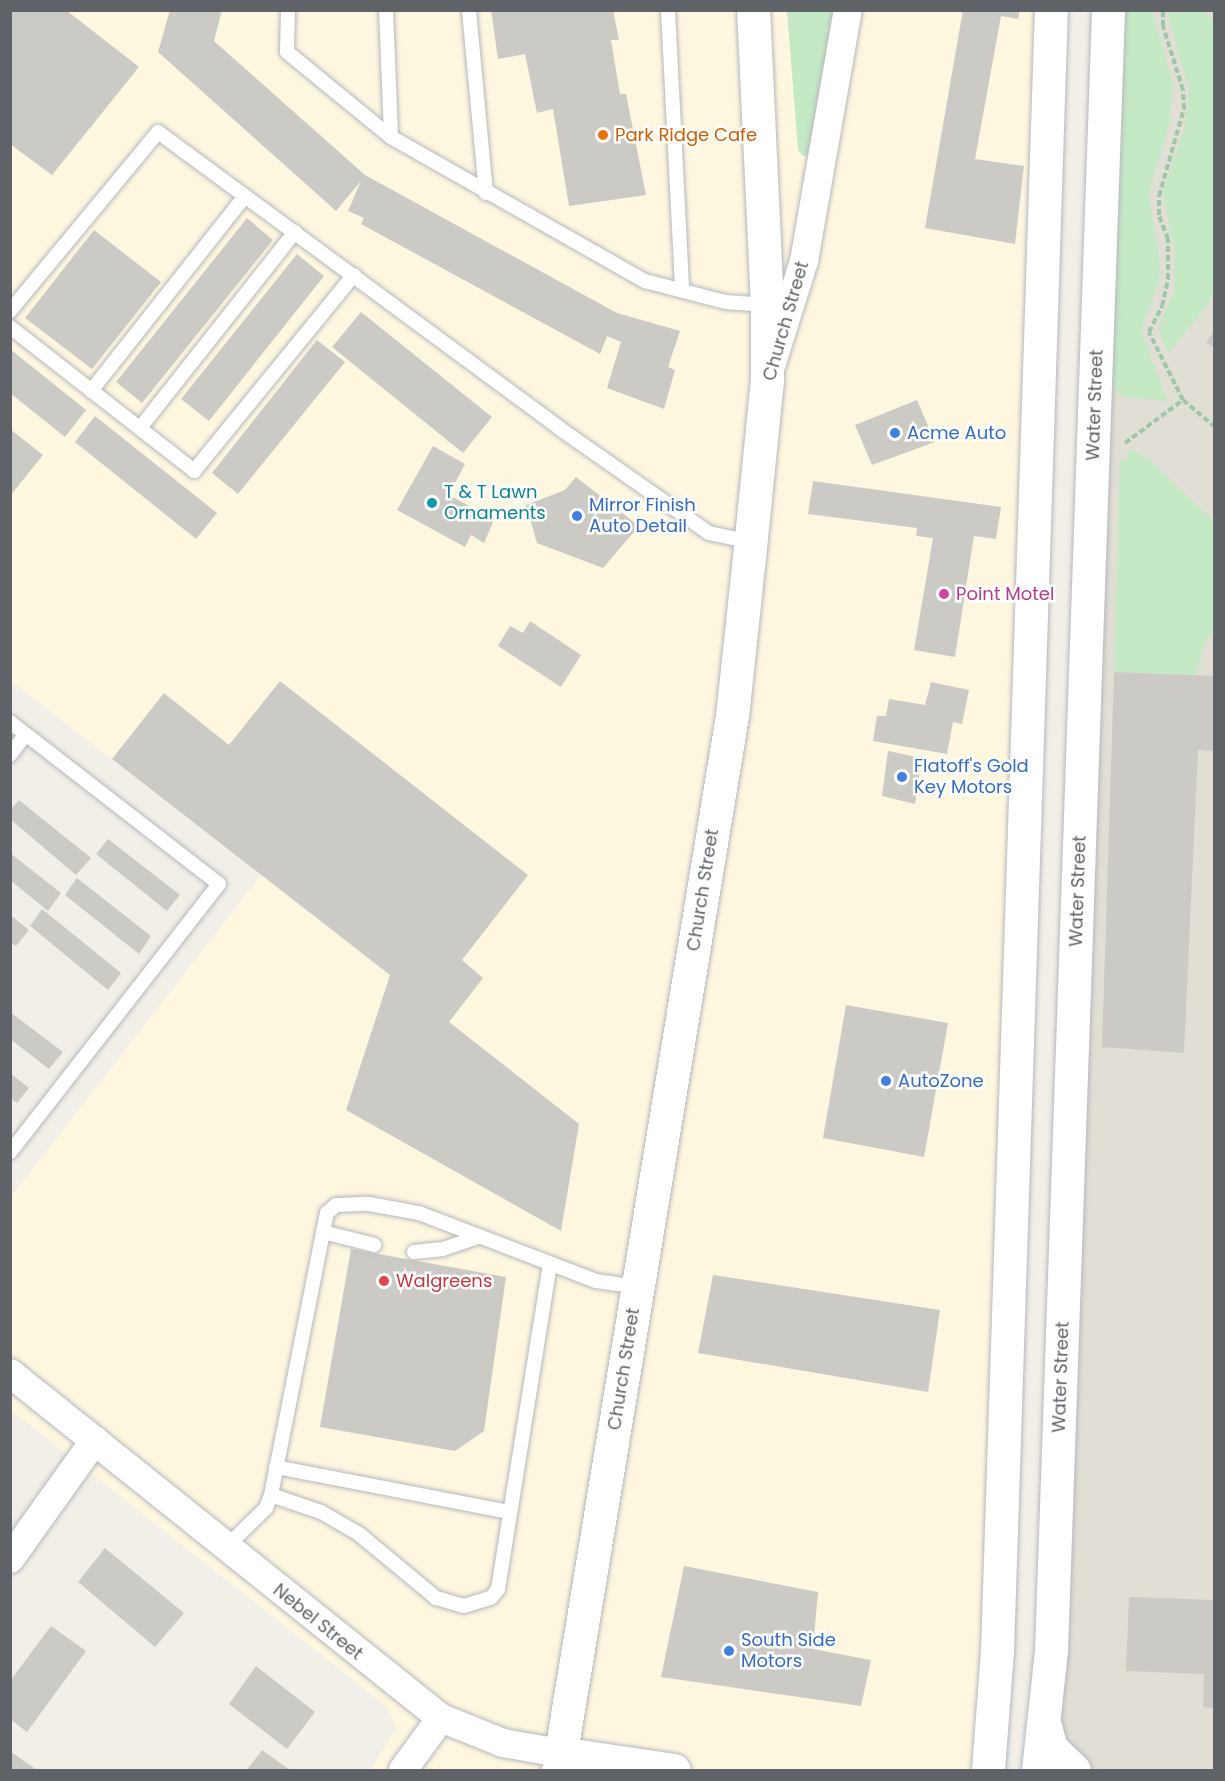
<!DOCTYPE html>
<html>
<head>
<meta charset="utf-8">
<style>
  body { margin:0 }
  #map { position:relative; width:1225px; height:1781px; overflow:hidden; background:#f1efe8; font-family:Poppins,sans-serif }
  div>[style] { position:absolute }
  .commercial>* { inset:0; background:#fef7e0 }
  .education>* { inset:0; background:#e1ded6 }
  .green>* { inset:0; background:#c5e8c5 }
  .building>* { inset:0; background:#cccac5 }
  .path>* { height:4px; margin-top:-2px; transform-origin:0; background:repeating-linear-gradient(90deg,#9cc7a9 0 6px,transparent 0 9px) }
  .roads { filter:drop-shadow(0 0 2px #b5b8bc) drop-shadow(0 0 2px #b5b8bc) }
  .service>* { height:14px; margin:-7px; padding:0 7px; transform-origin:7px; border-radius:7px; background:#fff }
  .minor>* { height:28px; margin:-14px; padding:0 14px; transform-origin:14px; border-radius:14px; background:#fff }
  .tertiary>* { height:33px; margin:-16.5px; padding:0 16.5px; transform-origin:16.5px; border-radius:16.5px; background:#fff }
  .secondary>* { height:33px; margin:-16.5px; padding:0 16.5px; transform-origin:16.5px; border-radius:16.5px; background:#fff }
  .dots>* { width:16px; height:16px; translate:-50% -50%; box-sizing:border-box; border:3px solid #fff; border-radius:50% }
  span { translate:-50% -50%; white-space:nowrap; text-align:center; line-height:1.15; -webkit-text-stroke:5px #fff; paint-order:stroke }
  .food-label { font-size:18px; color:#c56008 }
  .left { translate:0 -50%; text-align:left }
  .street-label { font-size:18px; color:#5f6368 }
  .shop-label { font-size:18px; color:#366cbe }
  .culture-label { font-size:18px; color:#0d838f }
  .hotel-label { font-size:18px; color:#b23c85 }
  .health-label { font-size:18px; color:#be3a42 }
  .frame { position:absolute; inset:0; border:12px solid #5f6368; pointer-events:none }
</style>
</head>
<body>
<div id="map">
  <div class="commercial">
    <i style="clip-path:polygon(11px 11px,1051px 11px,988px 1770px,370px 1770px,397px 1728px,386px 1706px,11px 1410px,10px 1198px,261px 875px,11px 681px)"></i>
  </div>
  <div class="education">
    <i style="clip-path:polygon(1108px 11px,1214px 11px,1214px 1770px,1074px 1770px,1065px 1764px,1051px 1651px)"></i>
  </div>
  <div class="green">
    <i style="clip-path:polygon(787px 11px,838px 11px,810px 156px,803px 156px,798px 150px)"></i>
    <i style="clip-path:polygon(1126px 11px,1152px 11px,1173px 82px,1170px 122px,1149px 193px,1160px 263px,1159px 282px,1141px 331px,1168px 401px,1125px 397px,1114px 387px,1112px 379px)"></i>
    <i style="clip-path:polygon(1167px 11px,1202px 11px,1214px 21px,1214px 296px,1168px 354px,1158px 329px,1174px 290px,1175px 253px,1163px 193px,1185px 126px,1189px 90px)"></i>
    <i style="clip-path:polygon(1129px 449px,1148px 458px,1214px 522px,1214px 638px,1208px 635px,1195px 675px,1114px 672px,1120px 460px,1127px 459px)"></i>
  </div>
  <div class="building">
    <i style="clip-path:polygon(10px 10px,66px 10px,139px 67px,52px 175px,10px 144px)"></i>
    <i style="clip-path:polygon(170px 10px,222px 10px,214px 41px,365px 175px,617px 313px,680px 331px,668px 367px,675px 370px,664px 409px,607px 388px,621px 342px,607px 336px,600px 354px,361px 224px,364px 218px,348px 211px,361px 181px,336px 211px,158px 52px)"></i>
    <i style="clip-path:polygon(491px 10px,613px 10px,619px 40px,611px 40px,620px 94px,626px 94px,646px 195px,569px 206px,553px 109px,537px 113px,525px 54px,498px 59px)"></i>
    <i style="clip-path:polygon(963px 10px,1020px 10px,1018px 19px,1001px 16px,975px 159px,1024px 166px,1015px 244px,925px 228px)"></i>
    <i style="clip-path:polygon(247px 218px,273px 240px,142px 403px,116px 382px)"></i>
    <i style="clip-path:polygon(94px 230px,161px 282px,92px 369px,25px 318px)"></i>
    <i style="clip-path:polygon(297px 254px,324px 276px,209px 421px,181px 399px)"></i>
    <i style="clip-path:polygon(361px 312px,492px 417px,463px 453px,332px 347px)"></i>
    <i style="clip-path:polygon(1214px 331px,1214px 348px,1206px 342px)"></i>
    <i style="clip-path:polygon(317px 340px,345px 362px,238px 494px,212px 473px)"></i>
    <i style="clip-path:polygon(10px 349px,86px 410px,65px 437px,10px 393px)"></i>
    <i style="clip-path:polygon(917px 400px,935px 442px,872px 465px,855px 425px)"></i>
    <i style="clip-path:polygon(95px 416px,217px 513px,196px 539px,75px 442px)"></i>
    <i style="clip-path:polygon(10px 429px,43px 455px,10px 496px)"></i>
    <i style="clip-path:polygon(433px 446px,465px 464px,449px 495px,494px 520px,484px 543px,471px 535px,465px 547px,397px 510px)"></i>
    <i style="clip-path:polygon(576px 477px,639px 526px,603px 568px,537px 543px,526px 505px,565px 490px)"></i>
    <i style="clip-path:polygon(813px 481px,1001px 507px,996px 539px,974px 536px,955px 657px,914px 650px,933px 538px,916px 536px,917px 528px,808px 514px)"></i>
    <i style="clip-path:polygon(530px 621px,581px 655px,561px 687px,498px 646px,510px 626px,523px 633px)"></i>
    <i style="clip-path:polygon(1114px 672px,1214px 676px,1214px 751px,1198px 750px,1184px 1053px,1102px 1047px)"></i>
    <i style="clip-path:polygon(280px 681px,528px 875px,462px 960px,483px 978px,449px 1022px,579px 1124px,561px 1231px,346px 1110px,390px 975px,112px 759px,164px 693px,229px 745px)"></i>
    <i style="clip-path:polygon(931px 682px,969px 690px,962px 724px,953px 722px,947px 754px,873px 741px,877px 716px,886px 716px,889px 699px,925px 705px)"></i>
    <i style="clip-path:polygon(888px 751px,922px 758px,915px 804px,882px 796px)"></i>
    <i style="clip-path:polygon(19px 800px,91px 858px,76px 875px,10px 819px,10px 810px)"></i>
    <i style="clip-path:polygon(108px 839px,180px 895px,167px 911px,96px 854px)"></i>
    <i style="clip-path:polygon(10px 853px,61px 893px,48px 911px,10px 880px)"></i>
    <i style="clip-path:polygon(77px 878px,151px 936px,139px 954px,65px 895px)"></i>
    <i style="clip-path:polygon(42px 909px,121px 973px,108px 990px,30px 926px)"></i>
    <i style="clip-path:polygon(10px 915px,29px 930px,16px 946px,10px 942px)"></i>
    <i style="clip-path:polygon(846px 1005px,948px 1023px,924px 1157px,823px 1138px)"></i>
    <i style="clip-path:polygon(10px 1012px,63px 1052px,49px 1069px,10px 1039px)"></i>
    <i style="clip-path:polygon(10px 1073px,29px 1088px,17px 1103px,10px 1098px)"></i>
    <i style="clip-path:polygon(351px 1249px,506px 1277px,484px 1431px,455px 1451px,320px 1427px)"></i>
    <i style="clip-path:polygon(713px 1275px,940px 1310px,928px 1392px,698px 1353px)"></i>
    <i style="clip-path:polygon(105px 1548px,184px 1613px,155px 1647px,78px 1582px)"></i>
    <i style="clip-path:polygon(684px 1566px,818px 1592px,813px 1649px,871px 1660px,861px 1706px,661px 1677px)"></i>
    <i style="clip-path:polygon(1129px 1597px,1214px 1600px,1214px 1708px,1203px 1707px,1204px 1674px,1126px 1671px)"></i>
    <i style="clip-path:polygon(51px 1626px,86px 1651px,27px 1732px,10px 1719px,10px 1681px)"></i>
    <i style="clip-path:polygon(256px 1666px,315px 1712px,287px 1749px,229px 1704px)"></i>
    <i style="clip-path:polygon(262px 1750px,290px 1770px,247px 1770px)"></i>
    <i style="clip-path:polygon(10px 1751px,37px 1770px,10px 1770px)"></i>
  </div>
  <div class="path">
    <i style="left:1183px;top:400px;width:40px;rotate:40deg"></i>
    <i style="left:1125px;top:443px;width:72px;rotate:-36.6deg"></i>
    <i style="left:1183px;top:400px;width:76px;rotate:-116.6deg"></i>
    <i style="left:1149px;top:332px;width:29px;rotate:-63deg"></i>
    <i style="left:1162px;top:306px;width:28px;rotate:-77deg"></i>
    <i style="left:1168px;top:279px;width:40px;rotate:-90deg"></i>
    <i style="left:1168px;top:239px;width:26px;rotate:-111deg"></i>
    <i style="left:1159px;top:215px;width:19px;rotate:-90deg"></i>
    <i style="left:1159px;top:196px;width:91px;rotate:-74deg"></i>
    <i style="left:1184px;top:109px;width:19px;rotate:-93deg"></i>
    <i style="left:1183px;top:90px;width:67px;rotate:-107.4deg"></i>
    <i style="left:1163px;top:26px;width:16px;rotate:-90deg"></i>
  </div>
  <div class="roads">
    <div class="service">
      <i style="left:288px;top:10px;width:42px;rotate:91.4deg"></i>
      <i style="left:287px;top:52px;width:134px;rotate:39.3deg"></i>
      <i style="left:391px;top:137px;width:292px;rotate:29.6deg"></i>
      <i style="left:645px;top:281px;width:83px;rotate:14.7deg"></i>
      <i style="left:725px;top:302px;width:42px;rotate:4.1deg"></i>
      <i style="left:386px;top:10px;width:127px;rotate:87.7deg"></i>
      <i style="left:469px;top:10px;width:184px;rotate:84.7deg"></i>
      <i style="left:668px;top:10px;width:280px;rotate:87.1deg"></i>
      <i style="left:10px;top:311px;width:232px;rotate:-50.4deg"></i>
      <i style="left:158px;top:132px;width:498px;rotate:36.4deg"></i>
      <i style="left:559px;top:428px;width:183px;rotate:35deg"></i>
      <i style="left:709px;top:533px;width:43px;rotate:12.1deg"></i>
      <i style="left:10px;top:327px;width:234px;rotate:38deg"></i>
      <i style="left:194px;top:471px;width:253px;rotate:-50.8deg"></i>
      <i style="left:91px;top:391px;width:248px;rotate:-51.7deg"></i>
      <i style="left:140px;top:428px;width:250px;rotate:-51.7deg"></i>
      <i style="left:10px;top:722px;width:264px;rotate:37.8deg"></i>
      <i style="left:219px;top:884px;width:340px;rotate:127.9deg"></i>
      <i style="left:10px;top:755px;width:26px;rotate:-53deg"></i>
      <i style="left:323px;top:1232px;width:53px;rotate:14.3deg"></i>
      <i style="left:414px;top:1252px;width:29px;rotate:-6deg"></i>
      <i style="left:443px;top:1249px;width:37px;rotate:-19deg"></i>
      <i style="left:276px;top:1467px;width:238px;rotate:10.9deg"></i>
      <i style="left:271px;top:1495px;width:53px;rotate:18.8deg"></i>
      <i style="left:321px;top:1512px;width:44px;rotate:30.1deg"></i>
      <i style="left:359px;top:1534px;width:100px;rotate:39.7deg"></i>
      <i style="left:436px;top:1598px;width:29px;rotate:16deg"></i>
      <i style="left:464px;top:1606px;width:28px;rotate:-17deg"></i>
      <i style="left:491px;top:1598px;width:11px;rotate:-52deg"></i>
      <i style="left:498px;top:1589px;width:329px;rotate:-80.9deg"></i>
      <i style="left:226px;top:1547px;width:56px;rotate:-44.3deg"></i>
      <i style="left:266px;top:1508px;width:14px;rotate:-69deg"></i>
      <i style="left:271px;top:1495px;width:288px;rotate:-78.8deg"></i>
      <i style="left:327px;top:1213px;width:12px;rotate:-42deg"></i>
      <i style="left:336px;top:1205px;width:33px;rotate:-2deg"></i>
      <i style="left:369px;top:1204px;width:51px;rotate:10.2deg"></i>
      <i style="left:419px;top:1213px;width:190px;rotate:21deg"></i>
      <i style="left:596px;top:1281px;width:41px;rotate:8.3deg"></i>
    </div>
    <div class="minor">
      <i style="left:772px;top:363px;width:107px;rotate:-72.6deg"></i>
      <i style="left:804px;top:261px;width:255px;rotate:-80.1deg"></i>
      <i style="left:10px;top:1373px;width:552px;rotate:38.68deg"></i>
      <i style="left:441px;top:1718px;width:67px;rotate:22deg"></i>
      <i style="left:503px;top:1743px;width:58px;rotate:10deg"></i>
      <i style="left:10px;top:1559px;width:146px;rotate:-54.5deg"></i>
      <i style="left:403px;top:1770px;width:64px;rotate:-53.8deg"></i>
    </div>
    <div class="tertiary">
      <i style="left:560px;top:1753px;width:115px;rotate:8.5deg"></i>
    </div>
    <div class="secondary">
      <i style="left:1045px;top:1726px;width:23px;rotate:75deg"></i>
      <i style="left:1051px;top:1748px;width:32px;rotate:44deg"></i>
      <i style="left:558px;top:1770px;width:1068px;rotate:-80.63deg"></i>
      <i style="left:732px;top:716px;width:160px;rotate:-83.9deg"></i>
      <i style="left:749px;top:557px;width:178px;rotate:-84.2deg"></i>
      <i style="left:767px;top:380px;width:75px;rotate:-90deg"></i>
      <i style="left:767px;top:305px;width:295px;rotate:-92.7deg"></i>
      <i style="left:988px;top:1770px;width:119px;rotate:-85.7deg"></i>
      <i style="left:997px;top:1651px;width:1642px;rotate:-88.12deg"></i>
      <i style="left:1038px;top:1770px;width:120px;rotate:-83.8deg"></i>
      <i style="left:1051px;top:1651px;width:1642px;rotate:-88.01deg"></i>
    </div>
  </div>
  <div class="dots">
    <i style="left:603px;top:135px;background:#e8710a"></i>
    <i style="left:895px;top:433px;background:#3f7fe0"></i>
    <i style="left:432px;top:503px;background:#0f9aa8"></i>
    <i style="left:577px;top:516px;background:#3f7fe0"></i>
    <i style="left:944px;top:594px;background:#d1479c"></i>
    <i style="left:902px;top:777px;background:#3f7fe0"></i>
    <i style="left:886px;top:1081px;background:#3f7fe0"></i>
    <i style="left:384px;top:1281px;background:#e0444e"></i>
    <i style="left:729px;top:1651px;background:#3f7fe0"></i>
  </div>
  <div class="food-label">
    <span class="left" style="left:615px;top:135px">Park Ridge Cafe</span>
  </div>
  <div class="street-label">
    <span style="left:786px;top:321px;rotate:-74deg">Church Street</span>
    <span style="left:1095px;top:405px;rotate:-88deg">Water Street</span>
    <span style="left:703px;top:890px;rotate:-81deg">Church Street</span>
    <span style="left:1078px;top:891px;rotate:-88deg">Water Street</span>
    <span style="left:624px;top:1369px;rotate:-81deg">Church Street</span>
    <span style="left:1061px;top:1377px;rotate:-88deg">Water Street</span>
    <span style="left:318px;top:1622px;rotate:39deg">Nebel Street</span>
  </div>
  <div class="shop-label">
    <span class="left" style="left:907px;top:433px">Acme Auto</span>
    <span class="left" style="left:589px;top:516px">Mirror Finish<br>Auto Detail</span>
    <span class="left" style="left:914px;top:777px">Flatoff's Gold<br>Key Motors</span>
    <span class="left" style="left:898px;top:1081px">AutoZone</span>
    <span class="left" style="left:741px;top:1651px">South Side<br>Motors</span>
  </div>
  <div class="culture-label">
    <span class="left" style="left:444px;top:503px">T &amp; T Lawn<br>Ornaments</span>
  </div>
  <div class="hotel-label">
    <span class="left" style="left:956px;top:594px">Point Motel</span>
  </div>
  <div class="health-label">
    <span class="left" style="left:396px;top:1281px">Walgreens</span>
  </div>
  <div class="frame"></div>
</div>
</body>
</html>
